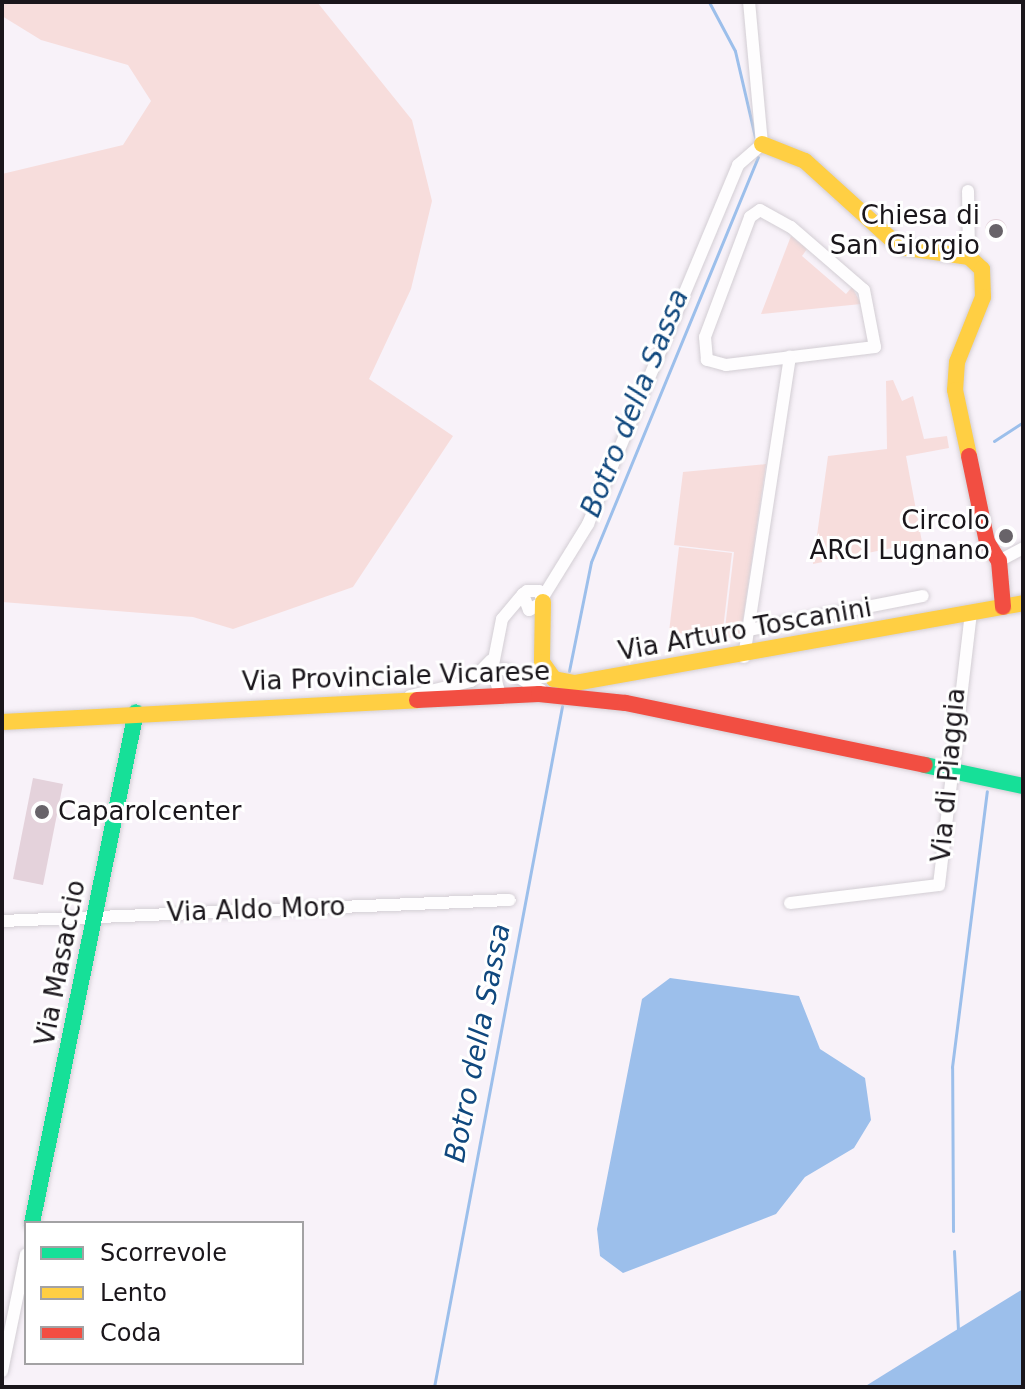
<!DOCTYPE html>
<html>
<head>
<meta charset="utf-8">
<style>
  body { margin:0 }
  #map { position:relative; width:1025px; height:1389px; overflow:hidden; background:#f8f2f9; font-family:"DejaVu Sans",sans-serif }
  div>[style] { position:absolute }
  .green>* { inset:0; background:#f7dddc }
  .water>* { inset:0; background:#9cbfeb }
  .stream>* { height:3px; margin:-1.5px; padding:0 1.5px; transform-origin:1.5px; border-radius:1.5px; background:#9cbfeb }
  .building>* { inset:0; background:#e4d2db }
  .round { border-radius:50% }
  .roads { filter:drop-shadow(0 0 2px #d3ced4) drop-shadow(0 0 2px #d3ced4) }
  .street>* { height:12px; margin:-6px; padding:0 6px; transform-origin:6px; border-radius:6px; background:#fefdfe }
  .fast>* { height:16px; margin:-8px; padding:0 8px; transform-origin:8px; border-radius:8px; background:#16e098 }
  .slow>* { height:16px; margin:-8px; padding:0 8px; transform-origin:8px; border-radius:8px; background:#ffcf43 }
  .jam>* { height:16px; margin:-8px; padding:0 8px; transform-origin:8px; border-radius:8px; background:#f24e42 }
  .dots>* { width:22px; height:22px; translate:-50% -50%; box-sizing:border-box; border:4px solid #fff; border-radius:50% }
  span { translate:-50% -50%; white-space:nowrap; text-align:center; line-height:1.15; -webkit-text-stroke:6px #fff; paint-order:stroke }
  .poi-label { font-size:26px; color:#1a161b }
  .right { translate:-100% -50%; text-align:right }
  .left { translate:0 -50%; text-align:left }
  .street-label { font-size:26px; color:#1a161b }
  .water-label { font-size:28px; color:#10487e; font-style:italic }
  .frame { position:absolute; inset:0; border:4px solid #1a161b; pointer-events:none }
  .legend { position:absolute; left:24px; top:1221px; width:280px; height:144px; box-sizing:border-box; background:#fff; border:2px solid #a3a2a4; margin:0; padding:10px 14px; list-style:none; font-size:24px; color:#1a161b }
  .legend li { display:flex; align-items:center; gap:16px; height:40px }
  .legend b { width:40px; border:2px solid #a3a2a4 }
</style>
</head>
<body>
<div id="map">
  <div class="green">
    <i style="clip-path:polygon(2px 2px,317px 2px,412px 120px,432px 201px,411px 289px,369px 379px,453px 436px,353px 587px,233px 629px,193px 617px,2px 602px,2px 174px,123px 145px,151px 101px,128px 65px,41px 40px,2px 16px)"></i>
    <i style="clip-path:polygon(791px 236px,807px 249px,802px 256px,846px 294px,852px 287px,861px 304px,761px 314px)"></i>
    <i style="clip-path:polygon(893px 380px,902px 401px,913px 396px,924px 439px,947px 436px,949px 448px,906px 456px,922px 542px,813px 564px,828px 456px,887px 449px,886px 381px)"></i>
    <i style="clip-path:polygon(766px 464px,740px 639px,724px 637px,734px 552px,674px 545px,683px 472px)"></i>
    <i style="clip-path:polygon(679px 547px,732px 553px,722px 638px,669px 632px)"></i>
  </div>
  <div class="water">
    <i style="clip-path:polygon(670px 978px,799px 996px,820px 1049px,865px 1078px,871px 1120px,854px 1148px,805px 1177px,776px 1214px,623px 1273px,600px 1256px,597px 1229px,642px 999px)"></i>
    <i style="clip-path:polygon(1023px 1289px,1023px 1387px,864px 1387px,901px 1364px)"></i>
  </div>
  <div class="stream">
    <i style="left:709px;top:2px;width:55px;rotate:62deg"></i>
    <i style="left:735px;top:51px;width:88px;rotate:76.9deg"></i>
    <i style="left:994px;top:441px;width:35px;rotate:-33deg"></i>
    <i style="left:569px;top:671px;width:111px;rotate:-78.6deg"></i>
    <i style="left:591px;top:562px;width:438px;rotate:-67.6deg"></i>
    <i style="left:953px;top:1231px;width:164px;rotate:-90.3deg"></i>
    <i style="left:952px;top:1067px;width:278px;rotate:-82.8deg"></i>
    <i style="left:954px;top:1251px;width:78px;rotate:87.1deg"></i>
    <i style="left:434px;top:1387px;width:693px;rotate:-79.35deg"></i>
  </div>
  <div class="building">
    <i class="round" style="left:985px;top:219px;width:22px;height:22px"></i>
    <i style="clip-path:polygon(33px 778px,63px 784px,43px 885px,13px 879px)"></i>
  </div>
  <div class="roads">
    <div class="street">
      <i style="left:968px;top:191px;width:66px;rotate:89.1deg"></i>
      <i style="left:760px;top:210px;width:35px;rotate:29deg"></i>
      <i style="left:791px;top:227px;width:96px;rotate:40.8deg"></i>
      <i style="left:864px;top:290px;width:58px;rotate:79.1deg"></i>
      <i style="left:875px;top:347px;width:150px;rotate:173.1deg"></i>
      <i style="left:726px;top:365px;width:20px;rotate:-165deg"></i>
      <i style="left:707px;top:360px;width:23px;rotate:-95deg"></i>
      <i style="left:705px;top:337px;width:128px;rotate:-69.4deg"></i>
      <i style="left:750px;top:217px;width:12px;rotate:-35deg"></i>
      <i style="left:999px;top:561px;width:27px;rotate:-28deg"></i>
      <i style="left:543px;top:597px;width:86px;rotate:-58.3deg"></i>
      <i style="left:588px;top:524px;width:389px;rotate:-67.3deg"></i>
      <i style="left:738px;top:165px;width:32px;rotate:-41deg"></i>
      <i style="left:762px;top:144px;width:143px;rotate:-95.2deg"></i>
      <i style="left:749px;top:630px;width:177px;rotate:-11.1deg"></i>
      <i style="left:744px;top:657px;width:304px;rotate:-81.3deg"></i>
      <i style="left:504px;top:669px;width:43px;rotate:29.6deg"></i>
      <i style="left:500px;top:694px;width:25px;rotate:-108deg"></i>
      <i style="left:492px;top:670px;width:52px;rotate:-78.9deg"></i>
      <i style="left:502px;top:619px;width:26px;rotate:-50deg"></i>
      <i style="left:519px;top:599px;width:6px;rotate:-51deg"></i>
      <i style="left:523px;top:594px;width:5px;rotate:-37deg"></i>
      <i style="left:527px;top:591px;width:12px"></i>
      <i style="left:539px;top:591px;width:12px;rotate:70deg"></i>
      <i style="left:543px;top:602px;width:16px;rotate:150deg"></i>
      <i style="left:529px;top:610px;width:17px;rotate:-111deg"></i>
      <i style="left:410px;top:696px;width:63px;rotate:-13.8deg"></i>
      <i style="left:471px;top:681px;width:29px;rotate:-46deg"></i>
      <i style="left:790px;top:903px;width:150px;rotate:-6.9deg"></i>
      <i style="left:939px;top:885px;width:274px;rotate:-83.3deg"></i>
      <i style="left:2px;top:921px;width:508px;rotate:-2.37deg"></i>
      <i style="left:2px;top:1371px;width:119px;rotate:-78.4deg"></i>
    </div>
    <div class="fast">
      <i style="left:925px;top:765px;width:100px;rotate:12.1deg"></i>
      <i style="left:32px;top:1223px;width:521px;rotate:-78.5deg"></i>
    </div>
    <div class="slow">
      <i style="left:762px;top:144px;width:46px;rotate:21.6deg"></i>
      <i style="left:805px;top:161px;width:128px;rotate:42.2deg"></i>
      <i style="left:900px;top:247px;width:70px;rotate:8.2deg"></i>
      <i style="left:969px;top:257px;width:18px;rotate:43deg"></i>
      <i style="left:982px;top:269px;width:28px;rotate:88deg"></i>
      <i style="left:983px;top:297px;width:70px;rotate:111.8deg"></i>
      <i style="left:957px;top:362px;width:28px;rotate:94deg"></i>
      <i style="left:955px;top:390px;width:67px;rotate:78deg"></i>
      <i style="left:543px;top:602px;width:60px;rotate:91deg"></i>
      <i style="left:542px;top:662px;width:21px;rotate:55deg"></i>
      <i style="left:554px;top:679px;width:21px;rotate:11deg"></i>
      <i style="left:575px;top:683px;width:455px;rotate:-10.1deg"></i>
      <i style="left:2px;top:722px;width:416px;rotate:-3deg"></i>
    </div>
    <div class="jam">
      <i style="left:969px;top:456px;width:88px;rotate:78.2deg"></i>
      <i style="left:987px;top:542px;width:22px;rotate:58deg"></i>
      <i style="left:999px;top:561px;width:46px;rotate:85deg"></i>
      <i style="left:417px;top:700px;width:122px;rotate:-2.8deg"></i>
      <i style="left:539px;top:694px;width:87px;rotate:5.9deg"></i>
      <i style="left:626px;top:703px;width:305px;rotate:11.7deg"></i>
    </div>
  </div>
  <div class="dots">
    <i style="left:996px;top:231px;background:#686369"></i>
    <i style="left:1006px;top:536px;background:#686369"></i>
    <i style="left:42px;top:812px;background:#686369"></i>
  </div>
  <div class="poi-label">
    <span class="right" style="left:980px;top:231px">Chiesa di<br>San Giorgio</span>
    <span class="right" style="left:990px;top:536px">Circolo<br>ARCI Lugnano</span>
    <span class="left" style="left:58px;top:812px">Caparolcenter</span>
  </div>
  <div class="street-label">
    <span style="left:745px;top:630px;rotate:-10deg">Via Arturo Toscanini</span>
    <span style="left:396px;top:677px;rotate:-2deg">Via Provinciale Vicarese</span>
    <span style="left:949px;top:775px;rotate:-85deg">Via di Piaggia</span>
    <span style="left:256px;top:910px;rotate:-2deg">Via Aldo Moro</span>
    <span style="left:61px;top:963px;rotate:-79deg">Via Masaccio</span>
  </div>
  <div class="water-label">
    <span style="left:635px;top:403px;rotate:-68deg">Botro della Sassa</span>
    <span style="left:478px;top:1043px;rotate:-79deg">Botro della Sassa</span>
  </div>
  <div class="frame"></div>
  <ul class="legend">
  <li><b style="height:10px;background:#16e098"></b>Scorrevole</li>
  <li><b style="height:10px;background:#ffcf43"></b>Lento</li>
  <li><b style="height:10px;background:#f24e42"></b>Coda</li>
  </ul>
</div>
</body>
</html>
